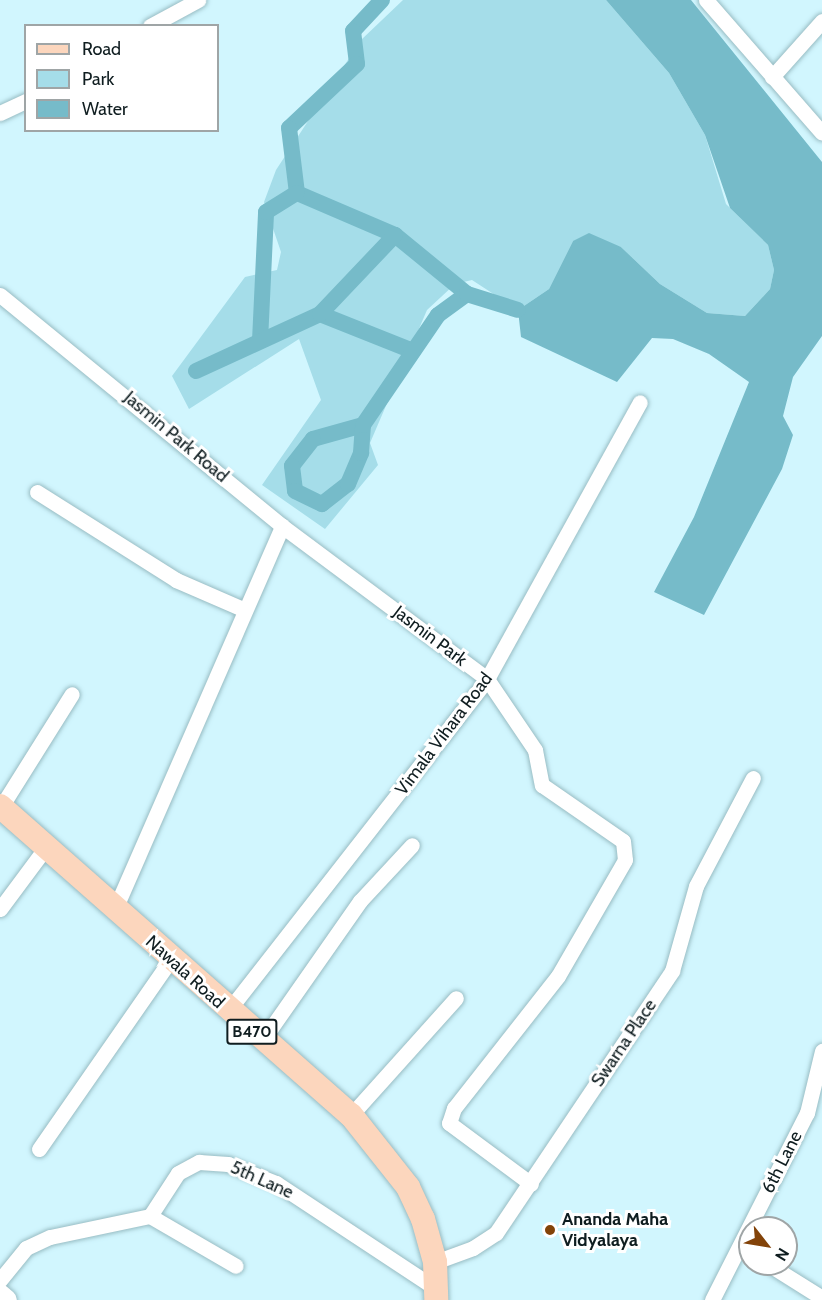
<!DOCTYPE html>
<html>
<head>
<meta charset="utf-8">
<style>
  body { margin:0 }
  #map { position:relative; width:822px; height:1300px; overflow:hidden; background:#d1f6fe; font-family:Cabin,sans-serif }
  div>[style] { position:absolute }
  .green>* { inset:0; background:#a5dde9 }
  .water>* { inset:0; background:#76bbc9 }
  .canal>* { height:16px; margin:-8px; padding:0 8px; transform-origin:8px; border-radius:8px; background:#76bbc9 }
  .roads { filter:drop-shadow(0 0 2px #98bcc3) drop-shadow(0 0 2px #98bcc3) }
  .minor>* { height:15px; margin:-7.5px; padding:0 7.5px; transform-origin:7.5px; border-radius:7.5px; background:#fff }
  .tertiary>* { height:20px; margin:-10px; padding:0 10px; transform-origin:10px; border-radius:10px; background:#fff }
  .primary>* { height:24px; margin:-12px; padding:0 12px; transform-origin:12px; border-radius:12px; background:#fcd6bd }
  .dots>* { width:16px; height:16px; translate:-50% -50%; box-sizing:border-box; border:3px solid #fff; border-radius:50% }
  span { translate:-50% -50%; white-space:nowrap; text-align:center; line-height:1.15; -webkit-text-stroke:6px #fff; paint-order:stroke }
  .shield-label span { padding:2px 4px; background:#fff; border:2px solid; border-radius:4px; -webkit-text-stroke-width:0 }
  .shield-label { font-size:16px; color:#0f1d20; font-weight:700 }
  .street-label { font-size:18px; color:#0f1d20 }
  .poi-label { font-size:18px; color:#0f1d20; font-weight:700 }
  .left { translate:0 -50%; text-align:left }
  .legend { position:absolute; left:24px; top:24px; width:195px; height:108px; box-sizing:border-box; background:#fff; border:2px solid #9fa5a6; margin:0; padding:8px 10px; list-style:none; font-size:18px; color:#0f1d20 }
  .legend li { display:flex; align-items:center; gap:12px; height:30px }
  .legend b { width:30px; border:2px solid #9fa5a6 }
  .north { position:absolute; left:738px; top:1216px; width:60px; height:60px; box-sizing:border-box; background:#fff; border:2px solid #9fa5a6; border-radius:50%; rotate:121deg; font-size:16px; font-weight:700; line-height:24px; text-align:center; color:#0f1d20 }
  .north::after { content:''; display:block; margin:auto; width:21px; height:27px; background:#834309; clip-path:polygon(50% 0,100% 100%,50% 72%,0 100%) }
</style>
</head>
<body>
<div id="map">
  <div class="green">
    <i style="clip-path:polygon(403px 0,606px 0,669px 73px,705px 135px,726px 204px,768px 245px,774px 270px,770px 289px,745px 316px,707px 313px,660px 284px,621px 247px,573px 241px,549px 289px,518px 310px,472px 280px,455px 284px,427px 310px,370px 443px,378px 465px,325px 529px,262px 485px,321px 400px,299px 339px,189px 409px,172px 376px,245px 277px,277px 270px,281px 252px,264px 202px,276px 170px,361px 40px)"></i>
  </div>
  <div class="water">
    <i style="clip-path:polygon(606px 0,691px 0,822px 162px,822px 336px,793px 377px,783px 416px,793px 435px,782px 469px,704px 615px,654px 592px,694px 517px,749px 382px,709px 354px,673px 339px,652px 338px,617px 382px,521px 337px,518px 310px,549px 289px,573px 241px,589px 233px,621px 247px,660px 284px,707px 313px,745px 316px,770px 289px,774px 270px,768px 245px,730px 208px,705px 135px,669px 73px)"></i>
  </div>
  <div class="canal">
    <i style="left:382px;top:0;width:42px;rotate:133.1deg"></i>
    <i style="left:353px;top:31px;width:33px;rotate:83deg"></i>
    <i style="left:357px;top:64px;width:93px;rotate:136.7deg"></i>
    <i style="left:289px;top:128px;width:65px;rotate:83deg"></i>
    <i style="left:297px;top:193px;width:107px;rotate:23.2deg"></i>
    <i style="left:395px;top:235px;width:93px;rotate:39.3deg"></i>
    <i style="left:320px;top:314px;width:100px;rotate:21.7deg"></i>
    <i style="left:260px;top:341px;width:129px;rotate:-87.3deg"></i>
    <i style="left:266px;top:212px;width:36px;rotate:-32deg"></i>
    <i style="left:196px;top:371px;width:136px;rotate:-24.7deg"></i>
    <i style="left:320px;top:314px;width:109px;rotate:-46.5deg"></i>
    <i style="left:363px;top:425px;width:52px;rotate:164.4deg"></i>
    <i style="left:313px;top:439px;width:34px;rotate:128deg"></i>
    <i style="left:292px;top:466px;width:25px;rotate:83deg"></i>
    <i style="left:295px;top:491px;width:30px;rotate:26deg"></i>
    <i style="left:322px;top:504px;width:33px;rotate:-38deg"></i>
    <i style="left:348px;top:484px;width:34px;rotate:-67deg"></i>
    <i style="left:361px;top:453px;width:28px;rotate:-86deg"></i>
    <i style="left:363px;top:425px;width:133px;rotate:-55.7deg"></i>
    <i style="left:438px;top:315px;width:36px;rotate:-36deg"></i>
    <i style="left:467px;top:294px;width:53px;rotate:17.4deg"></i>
  </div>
  <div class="roads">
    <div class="minor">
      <i style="left:706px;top:0;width:176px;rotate:48.9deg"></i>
      <i style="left:150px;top:26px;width:55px;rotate:-28.4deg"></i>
      <i style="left:772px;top:77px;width:75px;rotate:-48.2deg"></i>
      <i style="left:0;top:113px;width:29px;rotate:-25deg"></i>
      <i style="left:0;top:295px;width:365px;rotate:39.3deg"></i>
      <i style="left:282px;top:526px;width:256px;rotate:36.7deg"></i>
      <i style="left:487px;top:679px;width:86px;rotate:55.9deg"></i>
      <i style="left:535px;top:750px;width:36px;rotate:79deg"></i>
      <i style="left:542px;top:785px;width:98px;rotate:34.7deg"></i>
      <i style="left:623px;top:841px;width:19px;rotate:84deg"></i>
      <i style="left:625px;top:860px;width:134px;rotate:120deg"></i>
      <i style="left:558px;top:976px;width:168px;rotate:128.2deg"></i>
      <i style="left:454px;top:1108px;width:16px;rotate:108deg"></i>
      <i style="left:449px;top:1123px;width:102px;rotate:36.6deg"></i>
      <i style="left:37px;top:492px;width:165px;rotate:32.3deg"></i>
      <i style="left:176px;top:580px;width:75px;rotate:23.5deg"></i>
      <i style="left:1px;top:807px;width:133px;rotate:-57.9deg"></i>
      <i style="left:0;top:909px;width:77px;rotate:-53.4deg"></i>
      <i style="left:115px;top:909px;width:418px;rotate:-66.4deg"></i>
      <i style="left:228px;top:1011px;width:421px;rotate:-52deg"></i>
      <i style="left:487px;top:679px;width:316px;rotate:-61.1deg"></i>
      <i style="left:262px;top:1041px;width:171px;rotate:-55deg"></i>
      <i style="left:360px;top:901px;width:76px;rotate:-47.1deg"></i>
      <i style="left:351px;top:1115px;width:157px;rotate:-48.1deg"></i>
      <i style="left:39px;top:1149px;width:231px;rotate:-55.2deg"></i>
      <i style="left:150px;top:1216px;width:99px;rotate:30.2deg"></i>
      <i style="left:435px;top:1262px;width:40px;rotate:-20.2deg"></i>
      <i style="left:473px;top:1248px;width:27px;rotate:-33deg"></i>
      <i style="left:496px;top:1233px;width:316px;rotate:-56.1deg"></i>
      <i style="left:672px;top:971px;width:88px;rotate:-74.2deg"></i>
      <i style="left:696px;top:886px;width:122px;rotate:-62.2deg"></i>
      <i style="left:768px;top:1264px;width:60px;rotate:32.1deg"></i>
      <i style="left:0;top:1280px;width:41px;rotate:-50.9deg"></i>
      <i style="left:26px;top:1248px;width:26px;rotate:-25deg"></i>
      <i style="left:50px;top:1237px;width:102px;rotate:-11.9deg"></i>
      <i style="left:150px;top:1216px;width:51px;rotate:-56.9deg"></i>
      <i style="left:178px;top:1173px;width:24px;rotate:-28deg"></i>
      <i style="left:199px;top:1162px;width:29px;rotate:4deg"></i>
      <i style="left:228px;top:1164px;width:52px;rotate:21.6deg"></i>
      <i style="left:276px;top:1183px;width:191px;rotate:33.4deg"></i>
      <i style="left:712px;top:1300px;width:210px;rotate:-63.1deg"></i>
      <i style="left:807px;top:1113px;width:64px;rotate:-76.4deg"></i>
    </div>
    <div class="tertiary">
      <i style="left:0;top:1294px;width:9px;rotate:41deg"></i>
    </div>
    <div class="primary">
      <i style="left:0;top:806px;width:468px;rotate:41.4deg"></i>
      <i style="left:351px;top:1115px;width:92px;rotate:51.6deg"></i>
      <i style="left:408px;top:1187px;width:35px;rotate:65deg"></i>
      <i style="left:423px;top:1219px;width:45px;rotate:74.4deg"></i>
      <i style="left:435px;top:1262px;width:38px;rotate:88deg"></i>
    </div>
  </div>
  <div class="dots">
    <i style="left:550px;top:1230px;background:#834309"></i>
  </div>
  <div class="shield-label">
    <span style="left:252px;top:1032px">B470</span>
  </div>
  <div class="street-label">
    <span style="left:176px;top:437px;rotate:40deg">Jasmin Park Road</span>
    <span style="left:430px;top:636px;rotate:37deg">Jasmin Park</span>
    <span style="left:444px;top:734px;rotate:-53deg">Vimala Vihara Road</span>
    <span style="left:185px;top:972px;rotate:42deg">Nawala Road</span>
    <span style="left:624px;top:1043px;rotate:-56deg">Swarna Place</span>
    <span style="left:782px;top:1162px;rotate:-63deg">6th Lane</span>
    <span style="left:262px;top:1180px;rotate:24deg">5th Lane</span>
  </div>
  <div class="poi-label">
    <span class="left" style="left:562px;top:1230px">Ananda Maha<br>Vidyalaya</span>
  </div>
  <ul class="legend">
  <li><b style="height:8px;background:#fcd6bd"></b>Road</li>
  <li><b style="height:16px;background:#a5dde9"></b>Park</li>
  <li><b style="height:16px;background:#76bbc9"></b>Water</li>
  </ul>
  <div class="north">N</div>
</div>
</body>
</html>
